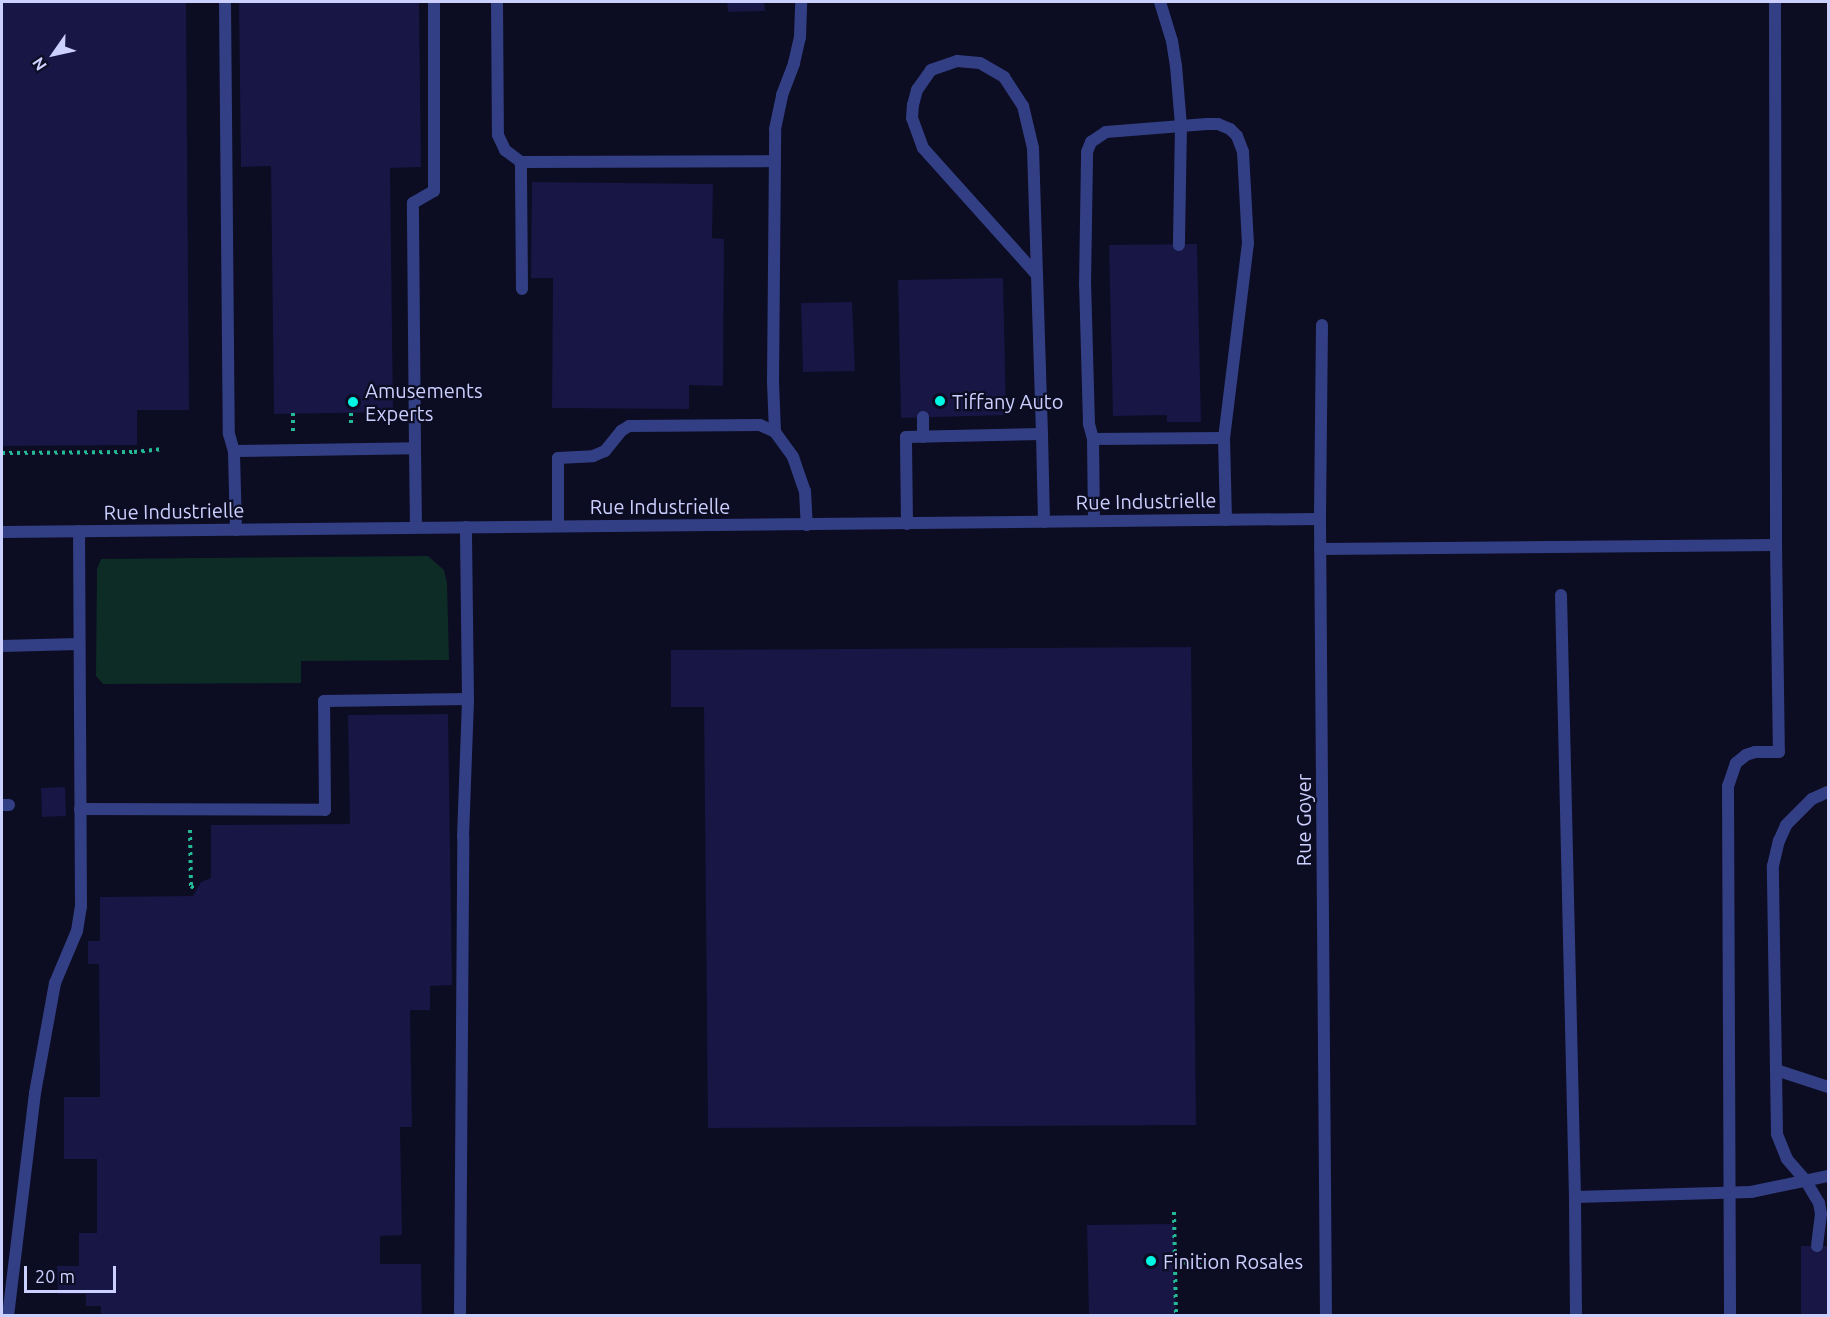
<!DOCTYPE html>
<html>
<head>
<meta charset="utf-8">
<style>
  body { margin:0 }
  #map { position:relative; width:1830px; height:1317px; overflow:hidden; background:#0c0c22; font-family:Ubuntu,sans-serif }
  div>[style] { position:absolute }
  .green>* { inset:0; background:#0e2c26 }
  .building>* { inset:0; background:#171644 }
  .path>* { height:4px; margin-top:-2px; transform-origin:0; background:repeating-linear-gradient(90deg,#25ba96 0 3px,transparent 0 7.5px) }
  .service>* { height:12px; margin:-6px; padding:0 6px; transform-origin:6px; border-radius:6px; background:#333f84 }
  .minor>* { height:12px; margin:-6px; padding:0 6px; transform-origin:6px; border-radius:6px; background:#333f84 }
  .dots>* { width:16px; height:16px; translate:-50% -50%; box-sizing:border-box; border:3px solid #0c0c22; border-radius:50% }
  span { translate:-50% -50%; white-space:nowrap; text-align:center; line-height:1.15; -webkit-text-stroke:4.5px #0c0c22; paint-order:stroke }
  .poi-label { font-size:20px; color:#ccd0ff }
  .left { translate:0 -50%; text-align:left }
  .street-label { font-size:20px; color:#ccd0ff }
  .frame { position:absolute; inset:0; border:3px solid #ccd0ff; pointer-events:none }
  .north { position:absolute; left:24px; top:24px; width:60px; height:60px; -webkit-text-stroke:4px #0c0c22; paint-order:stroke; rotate:236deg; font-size:16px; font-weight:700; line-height:24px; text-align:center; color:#ccd0ff }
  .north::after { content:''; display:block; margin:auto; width:21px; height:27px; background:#ccd0ff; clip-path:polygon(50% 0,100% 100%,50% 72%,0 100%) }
  .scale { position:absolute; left:24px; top:1266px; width:92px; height:27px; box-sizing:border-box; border:3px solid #ccd0ff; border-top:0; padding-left:8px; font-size:18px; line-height:21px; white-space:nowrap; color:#ccd0ff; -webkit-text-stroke:4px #0c0c22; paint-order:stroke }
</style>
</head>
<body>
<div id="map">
  <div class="green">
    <i style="clip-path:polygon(428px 556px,444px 570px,447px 583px,449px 660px,301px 661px,301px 683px,103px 684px,96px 676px,97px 569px,101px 559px)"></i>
  </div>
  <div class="building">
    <i style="clip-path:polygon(2px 2px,186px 2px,189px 410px,137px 410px,137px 445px,2px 446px)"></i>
    <i style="clip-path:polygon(239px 2px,419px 2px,421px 167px,390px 168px,393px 412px,274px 414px,271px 166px,241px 167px)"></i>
    <i style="clip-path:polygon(727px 2px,764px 2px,765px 11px,728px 12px)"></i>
    <i style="clip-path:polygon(532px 182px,713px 184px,712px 238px,724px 239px,723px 386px,689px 385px,689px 409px,552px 408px,553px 278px,531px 278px)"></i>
    <i style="clip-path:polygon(1197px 244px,1201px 422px,1167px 422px,1167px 415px,1113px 416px,1109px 245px)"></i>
    <i style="clip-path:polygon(1003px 278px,1006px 415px,901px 418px,898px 280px)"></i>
    <i style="clip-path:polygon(852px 302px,855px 371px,803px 372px,801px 303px)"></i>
    <i style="clip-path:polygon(1191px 647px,1196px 1125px,708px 1128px,704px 707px,671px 707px,671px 650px)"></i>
    <i style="clip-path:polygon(448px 714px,452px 985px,430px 986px,430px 1010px,410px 1010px,412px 1127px,400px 1127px,402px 1235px,380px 1236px,380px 1264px,421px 1264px,422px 1316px,101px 1316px,101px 1306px,86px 1306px,86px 1294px,58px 1294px,57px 1266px,79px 1266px,79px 1233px,97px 1233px,97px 1159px,64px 1159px,64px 1097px,100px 1097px,99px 964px,88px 964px,88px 941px,100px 941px,100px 897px,193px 896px,201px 882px,211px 878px,211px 825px,350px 824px,348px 715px)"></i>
    <i style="clip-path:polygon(65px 787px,66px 816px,42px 817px,41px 788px)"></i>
    <i style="clip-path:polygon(1174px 1224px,1176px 1316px,1089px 1316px,1087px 1225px)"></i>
    <i style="clip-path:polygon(1801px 1246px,1828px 1246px,1828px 1316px,1801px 1316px)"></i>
  </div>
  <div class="path">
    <i style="left:293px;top:413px;width:18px;rotate:90deg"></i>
    <i style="left:351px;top:413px;width:14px;rotate:90deg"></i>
    <i style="left:2px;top:453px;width:132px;rotate:-0.4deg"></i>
    <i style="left:134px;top:452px;width:29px;rotate:-6deg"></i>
    <i style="left:190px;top:830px;width:56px;rotate:89deg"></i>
    <i style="left:191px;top:886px;width:6px;rotate:39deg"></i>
    <i style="left:1174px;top:1212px;width:104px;rotate:88.9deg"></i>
    <i style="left:1175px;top:1263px;width:35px;rotate:-2deg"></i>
  </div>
  <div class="service">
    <i style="left:225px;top:2px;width:432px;rotate:89.5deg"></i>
    <i style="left:229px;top:434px;width:18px;rotate:74deg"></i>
    <i style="left:497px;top:2px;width:133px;rotate:89.6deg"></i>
    <i style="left:498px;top:135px;width:17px;rotate:65deg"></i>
    <i style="left:505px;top:150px;width:20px;rotate:37deg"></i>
    <i style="left:1160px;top:2px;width:41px;rotate:72.9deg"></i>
    <i style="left:1172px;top:41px;width:25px;rotate:81deg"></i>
    <i style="left:1176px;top:66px;width:59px;rotate:85.2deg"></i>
    <i style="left:1181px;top:125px;width:120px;rotate:91deg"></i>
    <i style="left:1775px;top:2px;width:543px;rotate:89.89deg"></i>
    <i style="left:1037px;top:275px;width:171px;rotate:-131.9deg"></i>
    <i style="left:923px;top:148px;width:32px;rotate:-110deg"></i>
    <i style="left:912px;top:118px;width:13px;rotate:-86deg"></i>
    <i style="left:913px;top:105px;width:16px;rotate:-75deg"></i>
    <i style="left:917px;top:90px;width:24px;rotate:-55deg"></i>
    <i style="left:931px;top:70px;width:28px;rotate:-19deg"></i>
    <i style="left:957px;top:61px;width:23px;rotate:5deg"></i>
    <i style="left:980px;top:63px;width:28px;rotate:30deg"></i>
    <i style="left:1004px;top:77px;width:35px;rotate:57deg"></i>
    <i style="left:1023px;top:106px;width:43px;rotate:76.6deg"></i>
    <i style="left:1033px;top:148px;width:127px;rotate:88.2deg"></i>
    <i style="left:1037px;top:275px;width:159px;rotate:88.2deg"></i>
    <i style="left:522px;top:289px;width:127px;rotate:-90.5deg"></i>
    <i style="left:521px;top:162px;width:253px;rotate:-0.2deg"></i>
    <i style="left:923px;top:417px;width:20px;rotate:90deg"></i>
    <i style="left:775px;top:432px;width:50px;rotate:-92.3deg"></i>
    <i style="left:773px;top:382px;width:253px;rotate:-89.5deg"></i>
    <i style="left:775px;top:129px;width:35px;rotate:-78deg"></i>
    <i style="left:782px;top:95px;width:34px;rotate:-69deg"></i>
    <i style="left:794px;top:63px;width:27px;rotate:-77deg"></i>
    <i style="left:800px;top:37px;width:35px;rotate:-88deg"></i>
    <i style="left:1093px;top:439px;width:16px;rotate:-105deg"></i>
    <i style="left:1089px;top:424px;width:139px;rotate:-91.6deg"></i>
    <i style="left:1085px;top:285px;width:133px;rotate:-89.1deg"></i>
    <i style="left:1087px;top:152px;width:11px;rotate:-68deg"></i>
    <i style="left:1091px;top:142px;width:18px;rotate:-34deg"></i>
    <i style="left:1106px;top:132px;width:101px;rotate:-4.5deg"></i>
    <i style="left:1207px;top:124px;width:11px"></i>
    <i style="left:1218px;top:124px;width:13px;rotate:23deg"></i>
    <i style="left:1230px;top:129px;width:10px;rotate:45deg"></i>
    <i style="left:1237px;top:136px;width:17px;rotate:69deg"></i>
    <i style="left:1243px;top:152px;width:91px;rotate:86.9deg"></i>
    <i style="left:1248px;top:243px;width:196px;rotate:97deg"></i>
    <i style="left:415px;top:448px;width:245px;rotate:-90.5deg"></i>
    <i style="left:413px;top:203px;width:24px;rotate:-30deg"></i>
    <i style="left:434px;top:191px;width:189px;rotate:-90deg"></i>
    <i style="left:1094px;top:521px;width:82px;rotate:-90.7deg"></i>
    <i style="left:1093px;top:439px;width:131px;rotate:-0.4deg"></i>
    <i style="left:1224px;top:438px;width:82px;rotate:88.6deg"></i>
    <i style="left:907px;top:524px;width:87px;rotate:-90.7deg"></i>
    <i style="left:906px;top:437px;width:136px;rotate:-1.3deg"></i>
    <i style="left:1042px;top:434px;width:88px;rotate:88.7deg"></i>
    <i style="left:558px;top:526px;width:68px;rotate:-90deg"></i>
    <i style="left:558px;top:458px;width:35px;rotate:-3deg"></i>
    <i style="left:593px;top:456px;width:13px;rotate:-23deg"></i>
    <i style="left:605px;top:451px;width:26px;rotate:-51deg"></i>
    <i style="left:621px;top:431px;width:9px;rotate:-32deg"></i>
    <i style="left:629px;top:426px;width:131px;rotate:-0.4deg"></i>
    <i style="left:760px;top:425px;width:17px;rotate:25deg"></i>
    <i style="left:775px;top:432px;width:31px;rotate:54deg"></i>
    <i style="left:793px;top:457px;width:36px;rotate:71deg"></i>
    <i style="left:805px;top:491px;width:34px;rotate:87deg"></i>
    <i style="left:236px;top:530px;width:79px;rotate:-91.5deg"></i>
    <i style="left:234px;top:451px;width:181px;rotate:-0.9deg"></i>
    <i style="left:415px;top:448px;width:79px;rotate:89.3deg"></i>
    <i style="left:1320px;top:549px;width:456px;rotate:-0.5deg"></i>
    <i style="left:1776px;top:545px;width:207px;rotate:89.2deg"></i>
    <i style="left:1779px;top:752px;width:24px;rotate:180deg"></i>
    <i style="left:1755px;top:752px;width:9px;rotate:162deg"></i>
    <i style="left:1746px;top:755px;width:13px;rotate:141deg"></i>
    <i style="left:1736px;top:763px;width:24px;rotate:109deg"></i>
    <i style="left:1728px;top:786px;width:530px;rotate:89.78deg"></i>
    <i style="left:1561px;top:595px;width:602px;rotate:88.67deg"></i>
    <i style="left:2px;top:646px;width:76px;rotate:-1.5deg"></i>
    <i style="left:2px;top:805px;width:7px"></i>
    <i style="left:80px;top:809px;width:245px;rotate:0.2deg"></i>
    <i style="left:325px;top:810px;width:109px;rotate:-90.5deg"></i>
    <i style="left:324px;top:701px;width:144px;rotate:-0.8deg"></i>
    <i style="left:1776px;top:1070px;width:55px;rotate:18.1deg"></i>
    <i style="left:1817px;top:1246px;width:32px;rotate:-83deg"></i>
    <i style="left:1821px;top:1214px;width:11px;rotate:-100deg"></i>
    <i style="left:1819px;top:1203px;width:26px;rotate:-121deg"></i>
    <i style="left:1806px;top:1181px;width:29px;rotate:-131deg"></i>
    <i style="left:1787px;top:1159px;width:27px;rotate:-112deg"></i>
    <i style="left:1777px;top:1134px;width:268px;rotate:-90.9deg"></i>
    <i style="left:1773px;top:866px;width:26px;rotate:-77deg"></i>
    <i style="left:1779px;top:841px;width:17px;rotate:-66deg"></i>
    <i style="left:1786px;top:825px;width:37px;rotate:-45deg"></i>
    <i style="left:1812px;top:799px;width:17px;rotate:-24deg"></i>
    <i style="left:8px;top:1316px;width:225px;rotate:-83.1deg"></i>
    <i style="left:35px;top:1093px;width:112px;rotate:-79.7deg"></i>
    <i style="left:55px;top:983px;width:56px;rotate:-67.1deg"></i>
    <i style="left:77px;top:931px;width:24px;rotate:-81deg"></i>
    <i style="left:81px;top:907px;width:376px;rotate:-90.3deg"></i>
    <i style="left:460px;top:1316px;width:479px;rotate:-89.6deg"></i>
    <i style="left:463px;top:837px;width:138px;rotate:-87.9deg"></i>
    <i style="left:468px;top:699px;width:172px;rotate:-90.7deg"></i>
    <i style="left:1576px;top:1316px;width:119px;rotate:-90.5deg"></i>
    <i style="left:1575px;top:1197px;width:176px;rotate:-1.6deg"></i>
    <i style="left:1751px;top:1192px;width:79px;rotate:-11.7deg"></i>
  </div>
  <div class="minor">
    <i style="left:1322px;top:325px;width:194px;rotate:90.6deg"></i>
    <i style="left:1320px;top:519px;width:797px;rotate:89.57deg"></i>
    <i style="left:2px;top:532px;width:1318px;rotate:-0.57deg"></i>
  </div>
  <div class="dots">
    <i style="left:940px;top:401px;background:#00f7e3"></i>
    <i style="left:353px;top:402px;background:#00f7e3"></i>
    <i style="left:1151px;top:1261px;background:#00f7e3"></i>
  </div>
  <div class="poi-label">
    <span class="left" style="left:365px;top:402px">Amusements<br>Experts</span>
    <span class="left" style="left:952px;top:401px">Tiffany Auto</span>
    <span class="left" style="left:1163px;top:1261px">Finition Rosales</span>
  </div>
  <div class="street-label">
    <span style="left:1146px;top:501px;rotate:-1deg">Rue Industrielle</span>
    <span style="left:660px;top:506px">Rue Industrielle</span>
    <span style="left:174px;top:511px;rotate:-1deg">Rue Industrielle</span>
    <span style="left:1303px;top:820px;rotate:-90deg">Rue Goyer</span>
  </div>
  <div class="frame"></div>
  <div class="north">N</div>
  <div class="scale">20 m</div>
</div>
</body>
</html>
